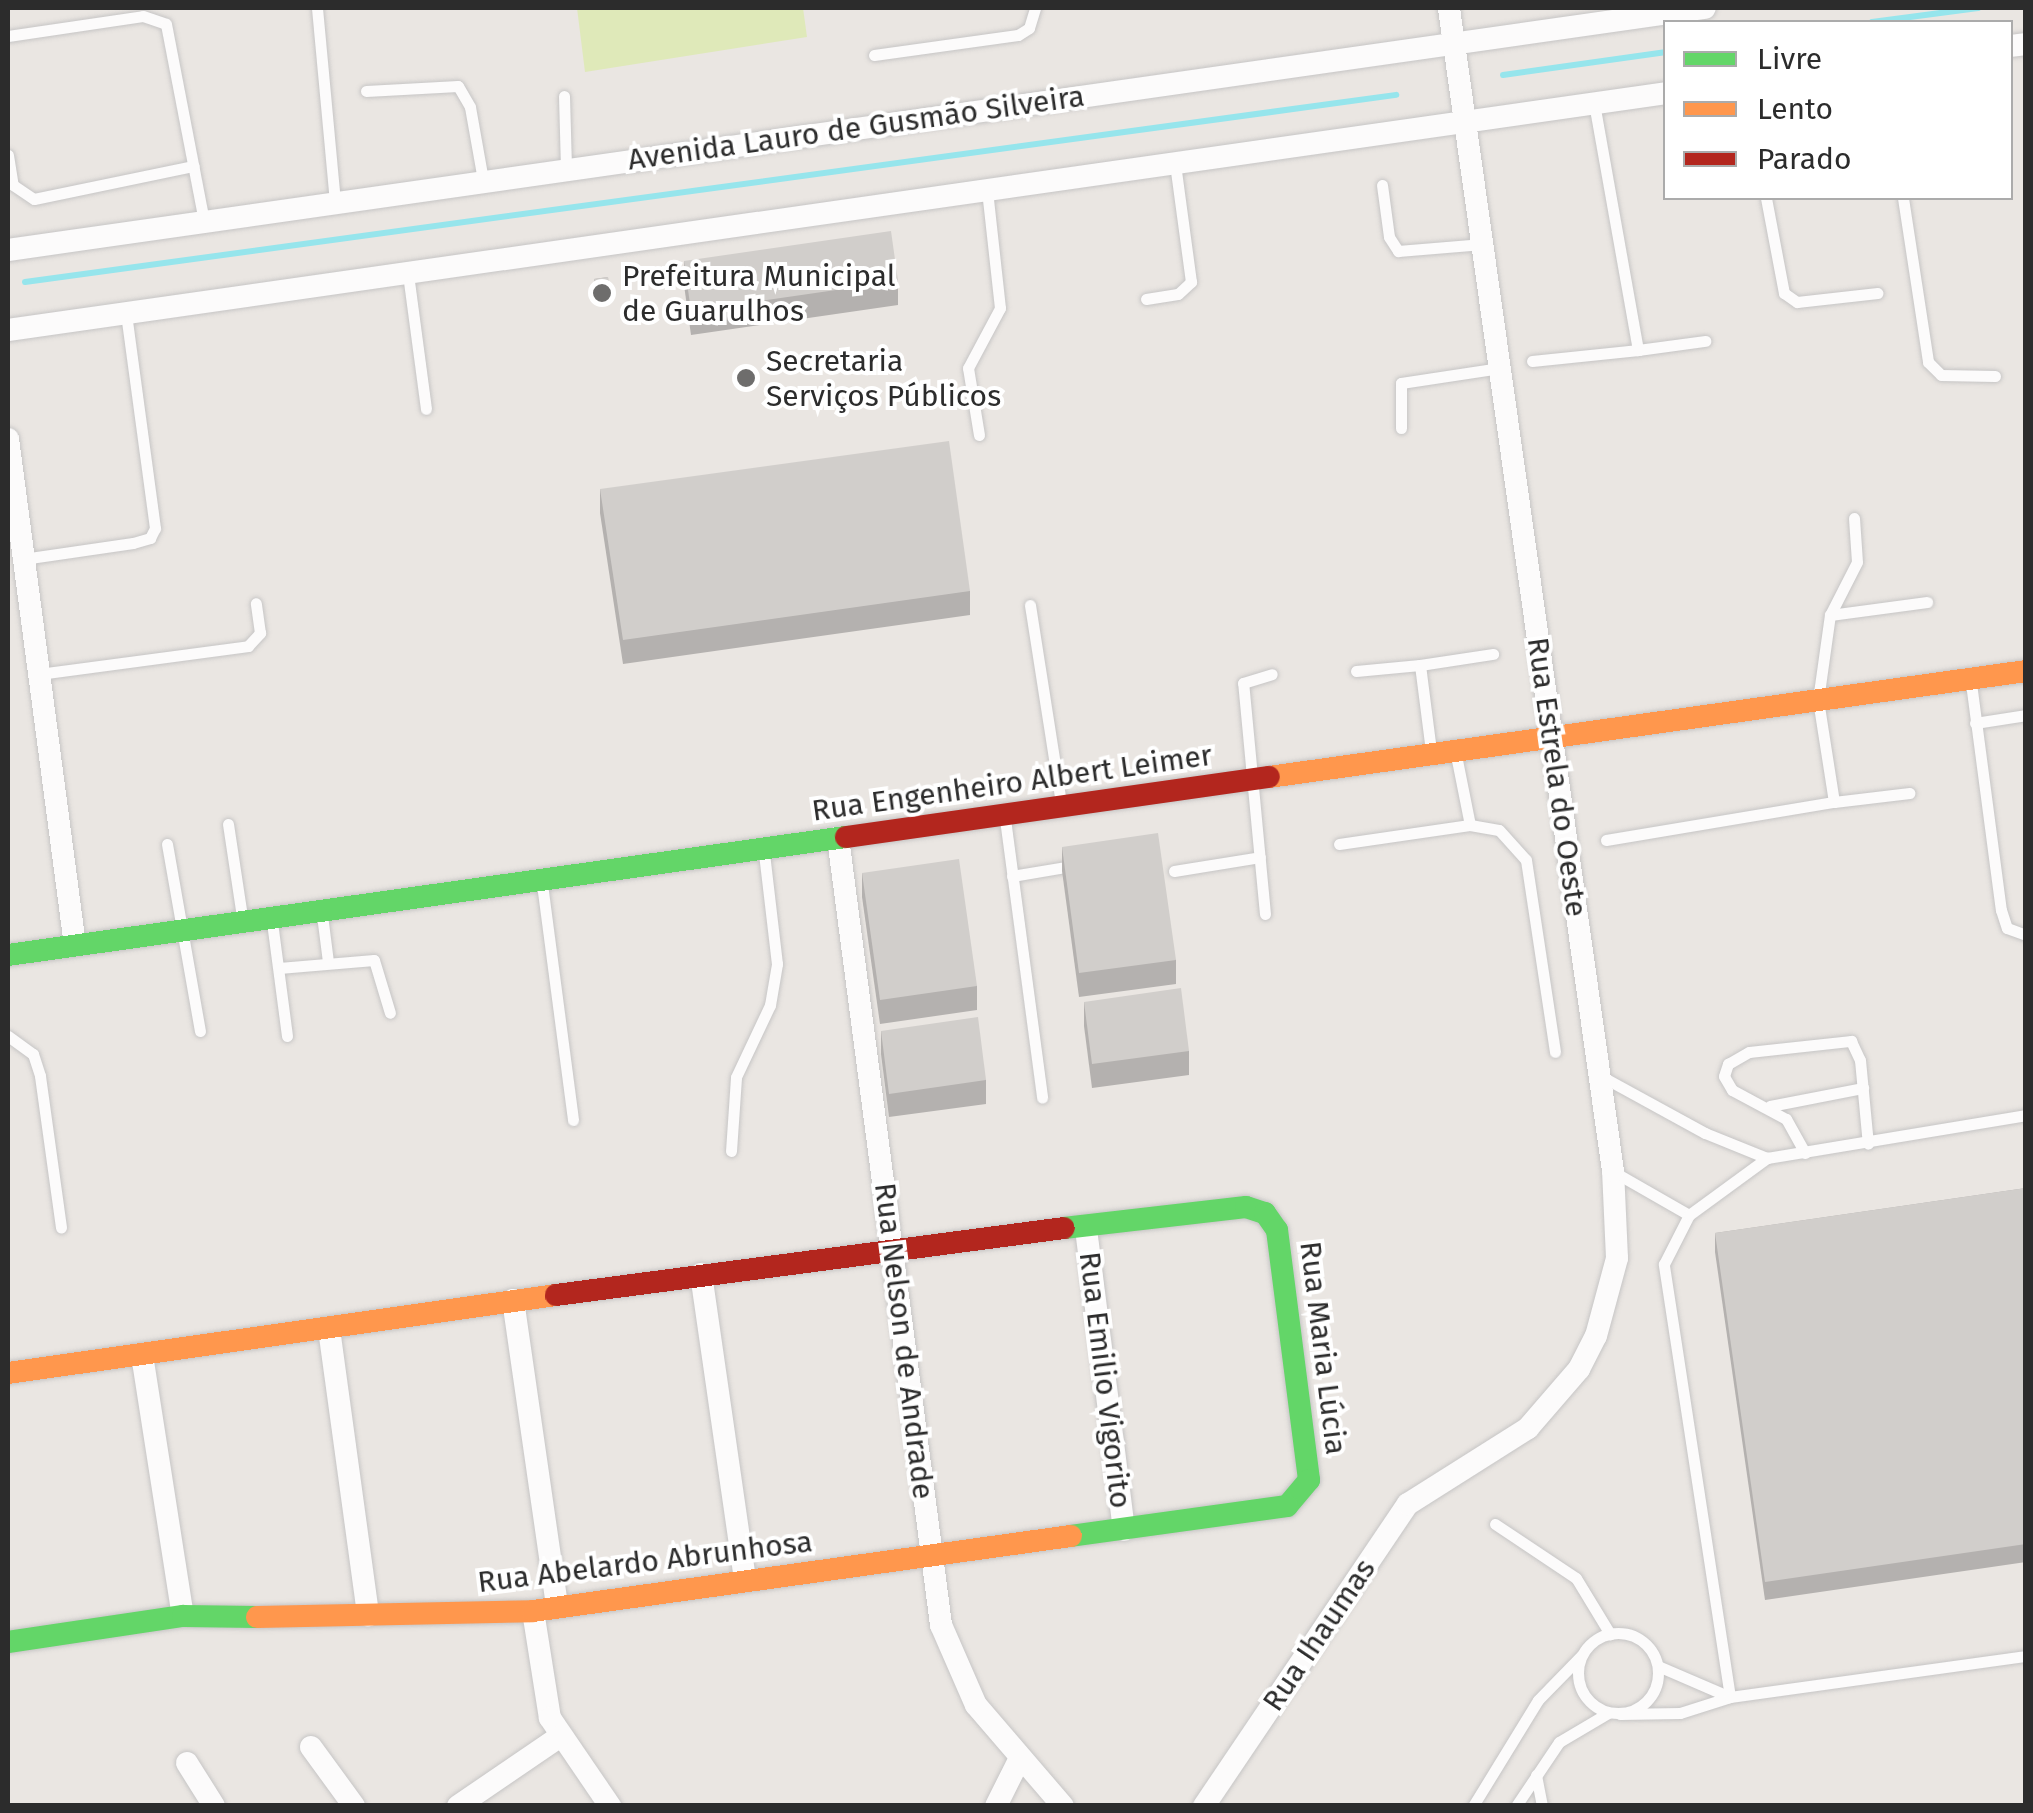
<!DOCTYPE html>
<html>
<head>
<meta charset="utf-8">
<style>
  body { margin:0 }
  #map { position:relative; width:2033px; height:1813px; overflow:hidden; background:#eae6e2; font-family:"Fira Sans",sans-serif }
  div>[style] { position:absolute }
  .pitch>* { inset:0; background:#dfe9b9 }
  .stream>* { height:6px; margin:-3px; padding:0 3px; transform-origin:3px; border-radius:3px; background:#96e5ec }
  .roads { filter:drop-shadow(0 0 2px #c6c5c5) drop-shadow(0 0 2px #c6c5c5) }
  .lane>* { height:11px; margin:-5.5px; padding:0 5.5px; transform-origin:5.5px; border-radius:5.5px; background:#fcfbfb }
  .lane>.ring { margin:-5.5px; padding:0; box-sizing:content-box; background:none; border:11px solid #fcfbfb; border-radius:50% }
  .street>* { height:22px; margin:-11px; padding:0 11px; transform-origin:11px; border-radius:11px; background:#fcfbfb }
  .fast>* { height:22px; margin:-11px; padding:0 11px; transform-origin:11px; border-radius:11px; background:#63d668 }
  .slow>* { height:22px; margin:-11px; padding:0 11px; transform-origin:11px; border-radius:11px; background:#ff974d }
  .jam>* { height:22px; margin:-11px; padding:0 11px; transform-origin:11px; border-radius:11px; background:#b3261e }
  .wall>* { inset:0; background:#b4b1af }
  .building>* { inset:0; background:#d1cecb }
  .dots>* { width:28px; height:28px; translate:-50% -50%; box-sizing:border-box; border:5px solid #fff; border-radius:50% }
  span { translate:-50% -50%; white-space:nowrap; text-align:center; line-height:1.15; -webkit-text-stroke:8px #fff; paint-order:stroke }
  .street-label { font-size:30px; color:#2c2c2c }
  .poi-label { font-size:30px; color:#2c2c2c }
  .left { translate:0 -50%; text-align:left }
  .frame { position:absolute; inset:0; border:10px solid #2c2c2c; pointer-events:none }
  .legend { position:absolute; left:1663px; top:20px; width:350px; height:180px; box-sizing:border-box; background:#fff; border:2px solid #ababab; margin:0; padding:12px 18px; list-style:none; font-size:30px; color:#2c2c2c }
  .legend li { display:flex; align-items:center; gap:20px; height:50px }
  .legend b { width:50px; border:2px solid #ababab }
</style>
</head>
<body>
<div id="map">
  <div class="pitch">
    <i style="clip-path:polygon(577px 8px,803px 8px,807px 37px,585px 72px)"></i>
  </div>
  <div class="stream">
    <i style="left:1872px;top:22px;width:107px;rotate:-7.5deg"></i>
    <i style="left:1503px;top:75px;width:165px;rotate:-8deg"></i>
    <i style="left:25px;top:282px;width:1384px;rotate:-7.77deg"></i>
  </div>
  <div class="roads">
    <div class="lane">
      <i style="left:317px;top:8px;width:195px;rotate:84.7deg"></i>
      <i style="left:8px;top:36px;width:136px;rotate:-8.4deg"></i>
      <i style="left:143px;top:16px;width:24px;rotate:19deg"></i>
      <i style="left:166px;top:24px;width:201px;rotate:79.1deg"></i>
      <i style="left:874px;top:55px;width:145px;rotate:-7.9deg"></i>
      <i style="left:1018px;top:35px;width:13px;rotate:-32deg"></i>
      <i style="left:1029px;top:28px;width:21px;rotate:-73deg"></i>
      <i style="left:366px;top:91px;width:92px;rotate:-3.1deg"></i>
      <i style="left:458px;top:86px;width:24px;rotate:60deg"></i>
      <i style="left:470px;top:107px;width:74px;rotate:79.9deg"></i>
      <i style="left:564px;top:96px;width:72px;rotate:88.4deg"></i>
      <i style="left:8px;top:155px;width:30px;rotate:81deg"></i>
      <i style="left:13px;top:185px;width:25px;rotate:34deg"></i>
      <i style="left:34px;top:199px;width:163px;rotate:-11.7deg"></i>
      <i style="left:1382px;top:185px;width:52px;rotate:82.3deg"></i>
      <i style="left:1389px;top:237px;width:17px;rotate:57deg"></i>
      <i style="left:1398px;top:251px;width:85px;rotate:-4.7deg"></i>
      <i style="left:1766px;top:198px;width:97px;rotate:79.3deg"></i>
      <i style="left:1784px;top:293px;width:16px;rotate:35deg"></i>
      <i style="left:1797px;top:302px;width:81px;rotate:-6.4deg"></i>
      <i style="left:1903px;top:198px;width:166px;rotate:81.3deg"></i>
      <i style="left:1928px;top:362px;width:18px;rotate:45deg"></i>
      <i style="left:1941px;top:375px;width:54px;rotate:1.1deg"></i>
      <i style="left:408px;top:274px;width:136px;rotate:82.4deg"></i>
      <i style="left:1146px;top:299px;width:32px;rotate:-9deg"></i>
      <i style="left:1178px;top:294px;width:18px;rotate:-43deg"></i>
      <i style="left:1191px;top:282px;width:120px;rotate:-97.7deg"></i>
      <i style="left:1638px;top:350px;width:68px;rotate:-7.7deg"></i>
      <i style="left:1532px;top:361px;width:107px;rotate:-5.9deg"></i>
      <i style="left:1638px;top:350px;width:251px;rotate:-100.1deg"></i>
      <i style="left:1401px;top:428px;width:45px;rotate:-90deg"></i>
      <i style="left:1401px;top:383px;width:100px;rotate:-8.6deg"></i>
      <i style="left:979px;top:435px;width:68px;rotate:-99.3deg"></i>
      <i style="left:968px;top:368px;width:68px;rotate:-61.9deg"></i>
      <i style="left:1000px;top:308px;width:119px;rotate:-96.3deg"></i>
      <i style="left:23px;top:559px;width:111px;rotate:-8.3deg"></i>
      <i style="left:133px;top:543px;width:18px;rotate:-16deg"></i>
      <i style="left:150px;top:538px;width:11px;rotate:-63deg"></i>
      <i style="left:155px;top:528px;width:216px;rotate:-97.7deg"></i>
      <i style="left:1030px;top:605px;width:199px;rotate:81.1deg"></i>
      <i style="left:1830px;top:615px;width:98px;rotate:-7.6deg"></i>
      <i style="left:1420px;top:665px;width:74px;rotate:-8.6deg"></i>
      <i style="left:1356px;top:671px;width:64px;rotate:-5.4deg"></i>
      <i style="left:1420px;top:665px;width:87px;rotate:82.7deg"></i>
      <i style="left:39px;top:674px;width:211px;rotate:-7.6deg"></i>
      <i style="left:248px;top:646px;width:18px;rotate:-47deg"></i>
      <i style="left:260px;top:633px;width:30px;rotate:-98deg"></i>
      <i style="left:1971px;top:683px;width:229px;rotate:82.5deg"></i>
      <i style="left:2001px;top:910px;width:19px;rotate:72deg"></i>
      <i style="left:2007px;top:928px;width:20px;rotate:20deg"></i>
      <i style="left:1975px;top:723px;width:52px;rotate:-8.9deg"></i>
      <i style="left:1456px;top:755px;width:71px;rotate:78.7deg"></i>
      <i style="left:1470px;top:825px;width:29px;rotate:10deg"></i>
      <i style="left:1499px;top:830px;width:40px;rotate:48deg"></i>
      <i style="left:1526px;top:860px;width:194px;rotate:81.4deg"></i>
      <i style="left:1834px;top:802px;width:76px;rotate:-6.8deg"></i>
      <i style="left:1005px;top:819px;width:281px;rotate:82.4deg"></i>
      <i style="left:228px;top:824px;width:94px;rotate:81.4deg"></i>
      <i style="left:1606px;top:840px;width:231px;rotate:-9.5deg"></i>
      <i style="left:1834px;top:802px;width:103px;rotate:-98.9deg"></i>
      <i style="left:1818px;top:700px;width:86px;rotate:-82deg"></i>
      <i style="left:1830px;top:615px;width:59px;rotate:-63deg"></i>
      <i style="left:1857px;top:562px;width:44px;rotate:-93.9deg"></i>
      <i style="left:167px;top:844px;width:190px;rotate:80deg"></i>
      <i style="left:1339px;top:844px;width:132px;rotate:-8.3deg"></i>
      <i style="left:1174px;top:871px;width:87px;rotate:-9.2deg"></i>
      <i style="left:1012px;top:876px;width:61px;rotate:-9.5deg"></i>
      <i style="left:542px;top:884px;width:238px;rotate:82.5deg"></i>
      <i style="left:1265px;top:914px;width:232px;rotate:-95.4deg"></i>
      <i style="left:1243px;top:683px;width:30px;rotate:-17deg"></i>
      <i style="left:322px;top:915px;width:47px;rotate:82.7deg"></i>
      <i style="left:272px;top:922px;width:115px;rotate:82.5deg"></i>
      <i style="left:279px;top:968px;width:95px;rotate:-4.8deg"></i>
      <i style="left:374px;top:960px;width:55px;rotate:73.2deg"></i>
      <i style="left:8px;top:1036px;width:31px;rotate:36deg"></i>
      <i style="left:33px;top:1054px;width:23px;rotate:72deg"></i>
      <i style="left:40px;top:1076px;width:153px;rotate:82.1deg"></i>
      <i style="left:1599px;top:1075px;width:121px;rotate:28.7deg"></i>
      <i style="left:1705px;top:1133px;width:67px;rotate:22deg"></i>
      <i style="left:1767px;top:1158px;width:263px;rotate:-9.4deg"></i>
      <i style="left:1770px;top:1106px;width:95px;rotate:-11deg"></i>
      <i style="left:731px;top:1151px;width:74px;rotate:-86.1deg"></i>
      <i style="left:736px;top:1077px;width:80px;rotate:-64.7deg"></i>
      <i style="left:770px;top:1005px;width:42px;rotate:-80.3deg"></i>
      <i style="left:777px;top:964px;width:112px;rotate:-96.7deg"></i>
      <i style="left:1805px;top:1153px;width:39px;rotate:-119deg"></i>
      <i style="left:1786px;top:1119px;width:61px;rotate:-151.8deg"></i>
      <i style="left:1732px;top:1090px;width:16px;rotate:-120deg"></i>
      <i style="left:1724px;top:1076px;width:13px;rotate:-72deg"></i>
      <i style="left:1728px;top:1064px;width:24px;rotate:-30deg"></i>
      <i style="left:1749px;top:1052px;width:103px;rotate:-6.2deg"></i>
      <i style="left:1851px;top:1041px;width:21px;rotate:65deg"></i>
      <i style="left:1860px;top:1060px;width:84px;rotate:84.6deg"></i>
      <i style="left:1614px;top:1172px;width:86px;rotate:29.8deg"></i>
      <i style="left:1495px;top:1524px;width:97px;rotate:33.7deg"></i>
      <i style="left:1576px;top:1578px;width:66px;rotate:58.7deg"></i>
      <i class="ring" style="left:1578px;top:1633px;width:69px;height:69px"></i>
      <i style="left:1658px;top:1666px;width:78px;rotate:23.3deg"></i>
      <i style="left:1730px;top:1697px;width:438px;rotate:-98.7deg"></i>
      <i style="left:1664px;top:1264px;width:55px;rotate:-63deg"></i>
      <i style="left:1689px;top:1215px;width:97px;rotate:-36.2deg"></i>
      <i style="left:1620px;top:1714px;width:60px;rotate:-1deg"></i>
      <i style="left:1680px;top:1713px;width:52px;rotate:-17.7deg"></i>
      <i style="left:1730px;top:1697px;width:299px;rotate:-7.9deg"></i>
      <i style="left:1536px;top:1775px;width:32px;rotate:79deg"></i>
      <i style="left:1473px;top:1806px;width:124px;rotate:-58.5deg"></i>
      <i style="left:1538px;top:1700px;width:62px;rotate:-45.7deg"></i>
      <i style="left:1516px;top:1806px;width:77px;rotate:-56.1deg"></i>
      <i style="left:1559px;top:1742px;width:57px;rotate:-30.6deg"></i>
    </div>
    <div class="street">
      <i style="left:2010px;top:46px;width:16px;rotate:-7deg"></i>
      <i style="left:8px;top:250px;width:1714px;rotate:-8.12deg"></i>
      <i style="left:8px;top:330px;width:1675px;rotate:-8.13deg"></i>
      <i style="left:8px;top:439px;width:510px;rotate:82.46deg"></i>
      <i style="left:838px;top:838px;width:794px;rotate:82.54deg"></i>
      <i style="left:941px;top:1625px;width:87px;rotate:66.4deg"></i>
      <i style="left:976px;top:1705px;width:133px;rotate:49.3deg"></i>
      <i style="left:1086px;top:1229px;width:303px;rotate:82.8deg"></i>
      <i style="left:701px;top:1274px;width:309px;rotate:81.8deg"></i>
      <i style="left:513px;top:1300px;width:309px;rotate:81.8deg"></i>
      <i style="left:329px;top:1329px;width:289px;rotate:82.2deg"></i>
      <i style="left:142px;top:1355px;width:264px;rotate:81.1deg"></i>
      <i style="left:533px;top:1611px;width:108px;rotate:81deg"></i>
      <i style="left:550px;top:1718px;width:107px;rotate:55.7deg"></i>
      <i style="left:311px;top:1747px;width:73px;rotate:53.9deg"></i>
      <i style="left:187px;top:1763px;width:51px;rotate:57.9deg"></i>
      <i style="left:458px;top:1806px;width:122px;rotate:-34.3deg"></i>
      <i style="left:996px;top:1806px;width:51px;rotate:-63.4deg"></i>
      <i style="left:1204px;top:1806px;width:364px;rotate:-56deg"></i>
      <i style="left:1408px;top:1504px;width:142px;rotate:-32.3deg"></i>
      <i style="left:1528px;top:1428px;width:78px;rotate:-49.2deg"></i>
      <i style="left:1579px;top:1369px;width:37px;rotate:-63deg"></i>
      <i style="left:1596px;top:1336px;width:81px;rotate:-74.9deg"></i>
      <i style="left:1617px;top:1258px;width:87px;rotate:-92.6deg"></i>
      <i style="left:1613px;top:1171px;width:1175px;rotate:-98.03deg"></i>
    </div>
    <div class="fast">
      <i style="left:8px;top:955px;width:846px;rotate:-8.02deg"></i>
      <i style="left:1064px;top:1228px;width:183px;rotate:-6.6deg"></i>
      <i style="left:1246px;top:1207px;width:20px;rotate:18deg"></i>
      <i style="left:1265px;top:1213px;width:21px;rotate:55deg"></i>
      <i style="left:1277px;top:1230px;width:252px;rotate:82.7deg"></i>
      <i style="left:1309px;top:1480px;width:34px;rotate:130deg"></i>
      <i style="left:1287px;top:1506px;width:218px;rotate:172.1deg"></i>
      <i style="left:8px;top:1642px;width:177px;rotate:-8.5deg"></i>
      <i style="left:183px;top:1616px;width:74px;rotate:0.8deg"></i>
    </div>
    <div class="slow">
      <i style="left:1269px;top:777px;width:764px;rotate:-7.97deg"></i>
      <i style="left:8px;top:1373px;width:554px;rotate:-8.1deg"></i>
      <i style="left:257px;top:1617px;width:276px;rotate:-1.2deg"></i>
      <i style="left:533px;top:1611px;width:543px;rotate:-7.94deg"></i>
    </div>
    <div class="jam">
      <i style="left:846px;top:837px;width:427px;rotate:-8.1deg"></i>
      <i style="left:556px;top:1295px;width:512px;rotate:-7.51deg"></i>
    </div>
  </div>
  <div class="wall">
    <i style="clip-path:polygon(684px 261px,898px 281px,898px 305px,691px 335px,684px 285px)"></i>
    <i style="clip-path:polygon(608px 277px,610px 301px,596px 303px,594px 279px)"></i>
    <i style="clip-path:polygon(600px 489px,970px 591px,970px 615px,623px 664px,600px 513px)"></i>
    <i style="clip-path:polygon(1062px 847px,1176px 960px,1176px 984px,1079px 997px,1062px 871px)"></i>
    <i style="clip-path:polygon(862px 873px,977px 986px,977px 1010px,880px 1024px,862px 897px)"></i>
    <i style="clip-path:polygon(1084px 1002px,1189px 1051px,1189px 1075px,1092px 1088px,1084px 1026px)"></i>
    <i style="clip-path:polygon(881px 1031px,986px 1080px,986px 1104px,889px 1117px,881px 1054px)"></i>
    <i style="clip-path:polygon(2026px 1188px,2026px 1562px,1765px 1600px,1715px 1252px,1715px 1233px)"></i>
  </div>
  <div class="building">
    <i style="clip-path:polygon(891px 231px,898px 281px,691px 311px,684px 261px)"></i>
    <i style="clip-path:polygon(608px 277px,610px 295px,596px 297px,594px 279px)"></i>
    <i style="clip-path:polygon(949px 441px,970px 591px,623px 640px,600px 489px)"></i>
    <i style="clip-path:polygon(1158px 833px,1176px 960px,1079px 973px,1062px 847px)"></i>
    <i style="clip-path:polygon(959px 859px,977px 986px,880px 1000px,862px 873px)"></i>
    <i style="clip-path:polygon(1181px 988px,1189px 1051px,1092px 1064px,1084px 1002px)"></i>
    <i style="clip-path:polygon(978px 1017px,986px 1080px,889px 1094px,881px 1031px)"></i>
    <i style="clip-path:polygon(2026px 1188px,2026px 1544px,1765px 1582px,1715px 1233px)"></i>
  </div>
  <div class="dots">
    <i style="left:602px;top:293px;background:#6e6d6c"></i>
    <i style="left:746px;top:378px;background:#6e6d6c"></i>
  </div>
  <div class="street-label">
    <span style="left:856px;top:128px;rotate:-8deg">Avenida Lauro de Gusmão Silveira</span>
    <span style="left:1557px;top:777px;rotate:82deg">Rua Estrela do Oeste</span>
    <span style="left:1012px;top:783px;rotate:-8deg">Rua Engenheiro Albert Leimer</span>
    <span style="left:904px;top:1341px;rotate:83deg">Rua Nelson de Andrade</span>
    <span style="left:1323px;top:1348px;rotate:83deg">Rua Maria Lúcia</span>
    <span style="left:1105px;top:1380px;rotate:83deg">Rua Emilio Vigorito</span>
    <span style="left:645px;top:1562px;rotate:-7deg">Rua Abelardo Abrunhosa</span>
    <span style="left:1319px;top:1635px;rotate:-56deg">Rua Ihaumas</span>
  </div>
  <div class="poi-label">
    <span class="left" style="left:622px;top:293px">Prefeitura Municipal<br>de Guarulhos</span>
    <span class="left" style="left:766px;top:378px">Secretaria<br>Serviços Públicos</span>
  </div>
  <div class="frame"></div>
  <ul class="legend">
  <li><b style="height:12px;background:#63d668"></b>Livre</li>
  <li><b style="height:12px;background:#ff974d"></b>Lento</li>
  <li><b style="height:12px;background:#b3261e"></b>Parado</li>
  </ul>
</div>
</body>
</html>
